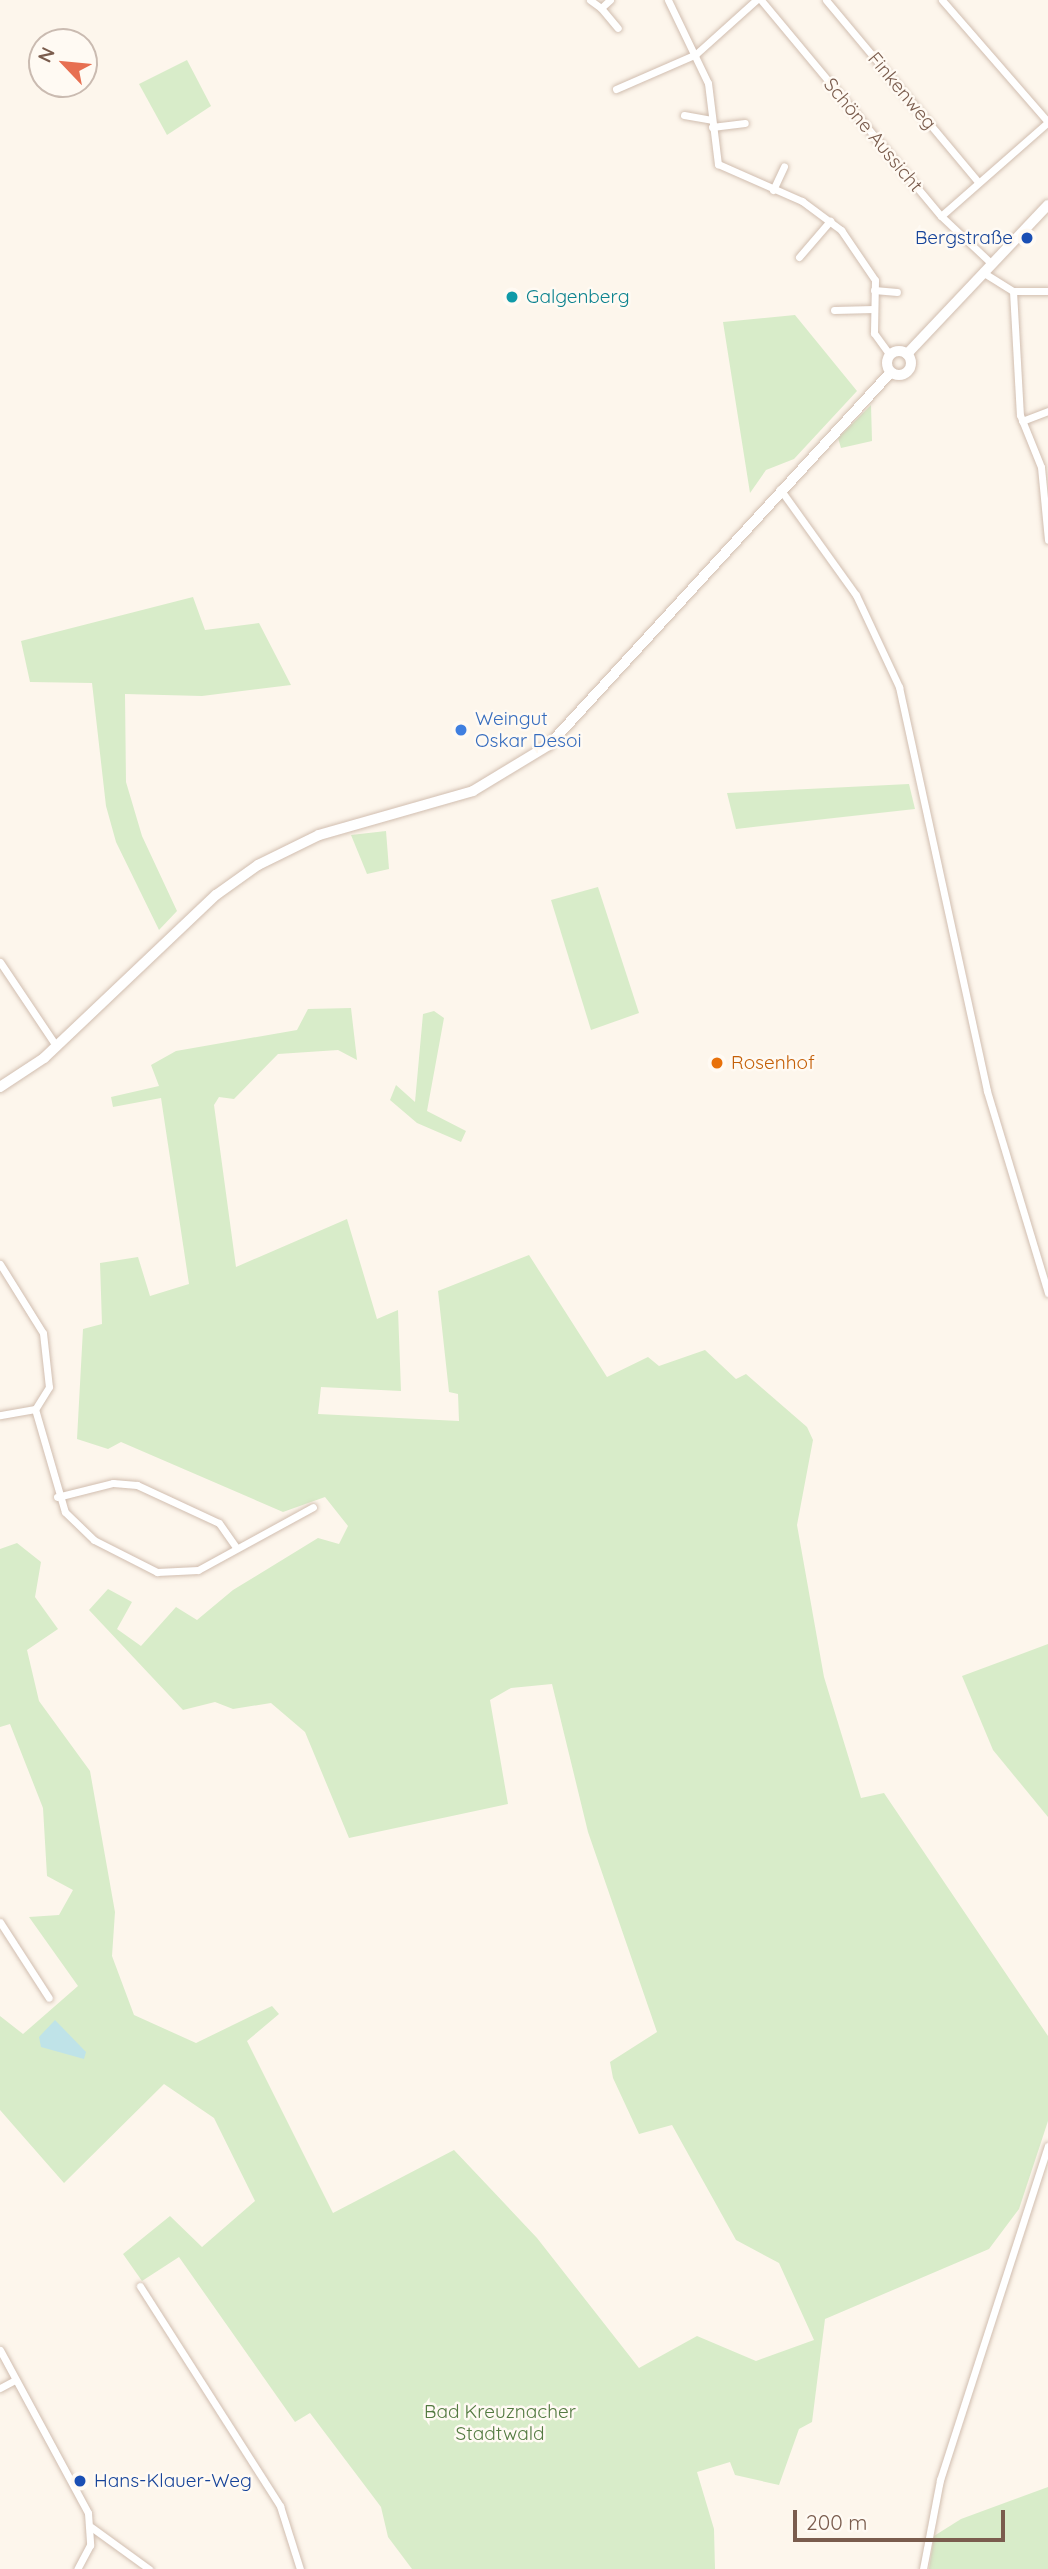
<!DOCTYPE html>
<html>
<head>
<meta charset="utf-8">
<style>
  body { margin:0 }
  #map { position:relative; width:1048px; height:2569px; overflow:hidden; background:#fdf6ec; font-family:Quicksand,sans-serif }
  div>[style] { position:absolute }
  .green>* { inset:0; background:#d8ecc9 }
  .water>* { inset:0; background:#bfe3e8 }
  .roads { filter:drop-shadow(0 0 2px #d1beb0) drop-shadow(0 0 2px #d1beb0) }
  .minor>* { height:7px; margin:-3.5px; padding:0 3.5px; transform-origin:3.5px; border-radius:3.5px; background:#fff }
  .secondary>* { height:10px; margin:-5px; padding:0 5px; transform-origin:5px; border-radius:5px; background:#fff }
  .secondary>.ring { margin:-5px; padding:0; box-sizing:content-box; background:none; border:10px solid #fff; border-radius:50% }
  .dots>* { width:19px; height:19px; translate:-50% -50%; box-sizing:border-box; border:4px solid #fffaf3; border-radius:50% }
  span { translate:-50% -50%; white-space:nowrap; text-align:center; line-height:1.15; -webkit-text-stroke:5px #fffaf3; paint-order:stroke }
  .street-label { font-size:19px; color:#7a5c4d }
  .transit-label { font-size:19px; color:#164399 }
  .right { translate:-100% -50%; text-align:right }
  .left { translate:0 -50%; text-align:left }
  .culture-label { font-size:19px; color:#0d838f }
  .shop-label { font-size:19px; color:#366cbe }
  .food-label { font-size:19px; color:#c56008 }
  .park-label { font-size:19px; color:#537a41 }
  .north { position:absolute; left:28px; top:28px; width:70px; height:70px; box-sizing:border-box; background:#fffaf3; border:2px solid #cabbb1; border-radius:50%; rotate:296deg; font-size:19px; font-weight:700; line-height:28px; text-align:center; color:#7a5c4d }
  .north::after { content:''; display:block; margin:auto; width:24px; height:32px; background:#e76f51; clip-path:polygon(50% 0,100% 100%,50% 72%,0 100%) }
  .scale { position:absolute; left:793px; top:2510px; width:212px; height:32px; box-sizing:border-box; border:4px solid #7a5c4d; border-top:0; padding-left:9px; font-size:21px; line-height:24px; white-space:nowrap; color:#7a5c4d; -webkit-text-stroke:5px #fffaf3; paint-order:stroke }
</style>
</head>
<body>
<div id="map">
  <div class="green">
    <i style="clip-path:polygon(187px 60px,211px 106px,167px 135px,139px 84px)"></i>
    <i style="clip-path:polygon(795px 315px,857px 391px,794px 459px,766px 470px,750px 493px,723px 322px)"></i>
    <i style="clip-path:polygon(871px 405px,872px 441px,841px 448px,838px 438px)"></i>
    <i style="clip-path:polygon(193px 597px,205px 630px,259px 623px,291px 685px,202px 696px,125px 694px,126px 782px,142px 836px,177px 911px,159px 930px,116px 842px,106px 806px,92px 683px,30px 682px,21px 641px)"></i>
    <i style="clip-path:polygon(909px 784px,915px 809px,736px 829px,727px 793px)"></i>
    <i style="clip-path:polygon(386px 831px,389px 869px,367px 874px,351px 835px)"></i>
    <i style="clip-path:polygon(598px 887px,639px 1013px,591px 1030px,551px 900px)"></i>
    <i style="clip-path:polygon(351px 1008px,357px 1060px,338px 1050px,278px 1054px,234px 1099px,219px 1097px,214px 1105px,236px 1267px,347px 1219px,377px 1319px,398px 1310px,401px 1391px,321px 1387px,318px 1414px,459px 1421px,458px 1394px,449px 1392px,438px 1291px,529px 1255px,607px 1377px,648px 1357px,659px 1366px,705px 1350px,736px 1379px,746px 1374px,807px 1427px,813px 1440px,797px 1525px,824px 1677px,861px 1798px,884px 1793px,1048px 2036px,1048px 2121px,1019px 2209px,989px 2249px,825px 2319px,812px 2422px,799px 2429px,779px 2485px,735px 2475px,730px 2462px,697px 2472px,714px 2529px,715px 2569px,412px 2569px,388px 2537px,381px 2507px,310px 2413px,295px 2422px,179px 2257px,142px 2281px,123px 2254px,170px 2216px,202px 2247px,255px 2201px,214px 2118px,164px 2084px,64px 2183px,0 2110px,0 2016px,23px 2034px,78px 1986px,29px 1917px,59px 1915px,73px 1890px,47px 1876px,43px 1808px,10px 1724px,0 1727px,0 1549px,17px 1543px,41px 1562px,35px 1597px,58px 1629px,27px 1650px,39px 1701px,90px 1771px,115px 1912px,112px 1956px,134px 2015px,196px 2043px,272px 2006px,279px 2014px,247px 2041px,333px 2213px,454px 2150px,537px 2238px,639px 2368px,697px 2336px,756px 2361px,814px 2340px,779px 2263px,736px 2240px,672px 2125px,639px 2134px,613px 2078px,610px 2062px,657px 2032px,588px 1832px,552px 1684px,511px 1688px,490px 1700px,508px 1804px,349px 1838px,305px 1732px,271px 1703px,233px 1709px,215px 1702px,183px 1710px,89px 1610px,108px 1589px,132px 1602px,117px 1629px,141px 1646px,176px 1607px,197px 1620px,233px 1590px,318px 1538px,339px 1544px,348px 1526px,325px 1497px,283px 1512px,121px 1442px,108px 1449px,77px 1439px,83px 1329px,102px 1324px,100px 1263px,138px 1257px,150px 1296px,189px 1284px,161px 1098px,113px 1107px,111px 1097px,159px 1086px,151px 1065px,176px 1051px,297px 1030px,308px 1009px)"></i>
    <i style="clip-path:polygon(434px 1011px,444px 1018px,427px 1111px,466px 1131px,461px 1142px,417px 1123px,390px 1100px,396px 1085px,415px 1102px,423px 1014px)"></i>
    <i style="clip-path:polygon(1048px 1644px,1048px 1817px,993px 1750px,962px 1676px)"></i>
    <i style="clip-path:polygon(1048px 2487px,1048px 2569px,929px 2569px,934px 2536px,961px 2519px)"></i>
  </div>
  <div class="water">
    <i style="clip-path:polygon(55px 2020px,86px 2052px,84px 2059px,41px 2047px,39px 2037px)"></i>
  </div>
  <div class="roads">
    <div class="minor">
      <i style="left:590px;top:0;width:14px;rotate:36deg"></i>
      <i style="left:601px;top:8px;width:12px;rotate:-42deg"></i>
      <i style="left:668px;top:0;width:92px;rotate:64.3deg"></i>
      <i style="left:708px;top:83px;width:82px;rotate:83deg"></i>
      <i style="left:718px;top:164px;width:92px;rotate:23.8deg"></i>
      <i style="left:802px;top:201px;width:49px;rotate:36.6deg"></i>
      <i style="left:841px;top:230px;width:60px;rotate:55.8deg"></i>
      <i style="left:875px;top:280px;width:53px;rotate:91.1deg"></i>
      <i style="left:874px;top:333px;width:27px;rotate:54deg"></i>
      <i style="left:761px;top:0;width:281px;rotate:50.2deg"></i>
      <i style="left:941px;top:216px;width:70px;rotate:43.3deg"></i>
      <i style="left:826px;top:0;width:237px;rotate:50.1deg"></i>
      <i style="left:942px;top:0;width:162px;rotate:49deg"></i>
      <i style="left:601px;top:8px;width:26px;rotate:50deg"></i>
      <i style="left:616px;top:89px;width:87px;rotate:-23.6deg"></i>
      <i style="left:696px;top:54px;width:81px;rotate:-42deg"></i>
      <i style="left:684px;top:115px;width:28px;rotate:10deg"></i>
      <i style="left:712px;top:127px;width:33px;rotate:-7deg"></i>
      <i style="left:773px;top:190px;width:26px;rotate:-65deg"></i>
      <i style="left:941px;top:216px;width:142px;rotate:-41.3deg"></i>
      <i style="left:799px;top:257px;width:48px;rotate:-49.3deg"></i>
      <i style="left:984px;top:273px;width:34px;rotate:32deg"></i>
      <i style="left:1013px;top:291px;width:35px"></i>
      <i style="left:874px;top:290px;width:23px;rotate:5deg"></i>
      <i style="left:1013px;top:291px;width:124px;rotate:86.8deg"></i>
      <i style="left:1020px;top:415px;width:56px;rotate:68deg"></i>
      <i style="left:1041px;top:467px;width:73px;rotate:84.5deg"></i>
      <i style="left:834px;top:310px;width:40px;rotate:-1.4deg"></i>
      <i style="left:1022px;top:421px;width:28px;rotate:-21deg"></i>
      <i style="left:780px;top:489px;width:130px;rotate:54.4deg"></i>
      <i style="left:856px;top:595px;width:102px;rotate:64.9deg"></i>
      <i style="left:899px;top:687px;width:413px;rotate:77.7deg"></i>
      <i style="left:987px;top:1091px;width:211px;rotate:73.2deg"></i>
      <i style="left:0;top:962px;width:102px;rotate:56.2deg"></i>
      <i style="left:0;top:1264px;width:81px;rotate:58.1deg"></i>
      <i style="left:43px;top:1333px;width:54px;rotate:83.7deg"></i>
      <i style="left:49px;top:1387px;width:26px;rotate:122deg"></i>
      <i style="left:35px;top:1409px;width:36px;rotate:170deg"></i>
      <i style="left:35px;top:1409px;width:107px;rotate:73.8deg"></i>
      <i style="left:65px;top:1512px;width:40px;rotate:44deg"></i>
      <i style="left:94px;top:1540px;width:71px;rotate:26.9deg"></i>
      <i style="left:157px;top:1572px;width:41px;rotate:-2.8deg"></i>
      <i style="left:198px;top:1570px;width:131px;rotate:-28.7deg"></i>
      <i style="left:57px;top:1497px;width:58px;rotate:-14deg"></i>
      <i style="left:113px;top:1483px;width:24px;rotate:5deg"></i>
      <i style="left:137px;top:1485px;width:90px;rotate:24.9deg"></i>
      <i style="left:219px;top:1523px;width:29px;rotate:55deg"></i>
      <i style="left:0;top:1922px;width:90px;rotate:57.2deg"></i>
      <i style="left:140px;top:2286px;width:261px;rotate:57.5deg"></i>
      <i style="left:280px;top:2506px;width:66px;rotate:72.4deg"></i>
      <i style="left:0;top:2350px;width:185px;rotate:61.6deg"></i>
      <i style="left:88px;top:2513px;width:32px;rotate:86deg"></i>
      <i style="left:90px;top:2545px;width:27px;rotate:118deg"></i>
      <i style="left:0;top:2388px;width:17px;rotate:-28deg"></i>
      <i style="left:91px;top:2527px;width:72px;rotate:35.9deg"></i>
      <i style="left:923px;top:2569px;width:91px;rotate:-79.2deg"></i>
      <i style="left:940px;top:2480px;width:351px;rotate:-72.1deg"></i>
    </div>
    <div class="secondary">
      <i class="ring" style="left:887px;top:351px;width:14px;height:14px"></i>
      <i style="left:907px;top:354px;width:205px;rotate:-46.6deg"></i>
      <i style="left:0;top:1087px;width:53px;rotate:-33.4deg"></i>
      <i style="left:44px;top:1058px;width:237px;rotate:-43.5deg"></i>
      <i style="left:216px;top:895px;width:52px;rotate:-35.5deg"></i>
      <i style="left:258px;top:865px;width:68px;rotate:-26.2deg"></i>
      <i style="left:319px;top:835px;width:160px;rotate:-15.9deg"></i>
      <i style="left:473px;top:791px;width:89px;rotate:-31.2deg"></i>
      <i style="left:549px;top:745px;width:506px;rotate:-47.48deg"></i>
    </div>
  </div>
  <div class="dots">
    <i style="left:1027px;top:238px;background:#1a4fb4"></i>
    <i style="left:512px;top:297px;background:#0f9aa8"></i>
    <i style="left:461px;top:730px;background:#3f7fe0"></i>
    <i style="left:717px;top:1063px;background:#e8710a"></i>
    <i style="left:80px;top:2481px;background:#1a4fb4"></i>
  </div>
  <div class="street-label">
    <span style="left:902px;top:91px;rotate:50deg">Finkenweg</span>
    <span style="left:873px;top:135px;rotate:50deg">Schöne Aussicht</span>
  </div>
  <div class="transit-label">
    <span class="right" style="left:1013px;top:238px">Bergstraße</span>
    <span class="left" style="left:94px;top:2481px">Hans-Klauer-Weg</span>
  </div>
  <div class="culture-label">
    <span class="left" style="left:526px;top:297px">Galgenberg</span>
  </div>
  <div class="shop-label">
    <span class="left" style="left:475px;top:730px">Weingut<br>Oskar Desoi</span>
  </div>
  <div class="food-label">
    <span class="left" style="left:731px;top:1063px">Rosenhof</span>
  </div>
  <div class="park-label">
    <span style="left:500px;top:2423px">Bad Kreuznacher<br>Stadtwald</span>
  </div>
  <div class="north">N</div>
  <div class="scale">200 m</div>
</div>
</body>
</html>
